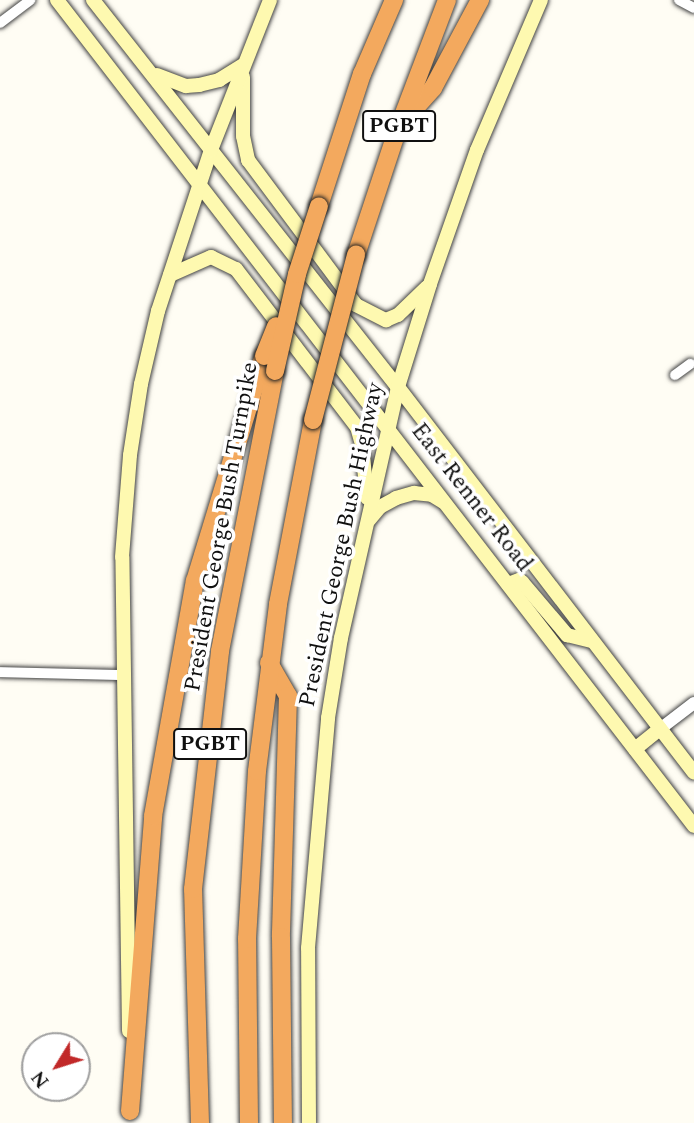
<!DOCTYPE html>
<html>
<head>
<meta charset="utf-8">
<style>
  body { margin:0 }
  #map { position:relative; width:694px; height:1123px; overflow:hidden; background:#fffdf4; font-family:Spectral,serif }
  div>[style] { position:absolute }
  .roads { filter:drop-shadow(0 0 2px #434343) drop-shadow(0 0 2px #434343) }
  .minor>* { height:10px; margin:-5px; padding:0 5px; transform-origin:5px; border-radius:5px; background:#fff }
  .tertiary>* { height:12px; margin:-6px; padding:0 6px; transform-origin:6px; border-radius:6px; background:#fff }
  .secondary>* { height:14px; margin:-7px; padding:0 7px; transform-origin:7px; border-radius:7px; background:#fef9b0 }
  .motorway>* { height:18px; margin:-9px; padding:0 9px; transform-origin:9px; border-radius:9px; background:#f3a95e }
  .bridges { filter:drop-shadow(0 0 2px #212121) drop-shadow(0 0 2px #212121) }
  .motorway-bridge>* { height:18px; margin:-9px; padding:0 9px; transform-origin:9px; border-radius:9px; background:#f3a95e }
  span { translate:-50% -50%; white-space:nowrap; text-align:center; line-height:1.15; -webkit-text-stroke:7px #fff; paint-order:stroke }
  .shield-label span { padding:2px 5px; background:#fff; border:2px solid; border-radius:5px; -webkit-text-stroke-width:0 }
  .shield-label { font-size:21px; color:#101010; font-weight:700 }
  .street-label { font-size:23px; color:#101010 }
  .north { position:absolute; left:21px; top:1032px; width:70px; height:70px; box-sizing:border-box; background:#fff; border:2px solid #9f9f9f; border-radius:50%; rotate:232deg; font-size:19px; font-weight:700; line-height:28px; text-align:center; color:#101010 }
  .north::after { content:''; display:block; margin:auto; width:24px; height:32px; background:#c12828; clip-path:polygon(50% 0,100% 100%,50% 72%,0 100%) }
</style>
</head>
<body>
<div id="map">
  <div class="roads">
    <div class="minor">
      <i style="left:679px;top:0;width:17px;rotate:28deg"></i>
      <i style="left:0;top:23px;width:38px;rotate:-37deg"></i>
      <i style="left:675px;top:375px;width:19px;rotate:-36deg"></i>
      <i style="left:0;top:672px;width:124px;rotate:1.4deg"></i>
    </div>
    <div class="tertiary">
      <i style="left:660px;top:729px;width:43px;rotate:-37.4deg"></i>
    </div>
    <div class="secondary">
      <i style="left:57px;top:0;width:1043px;rotate:52.36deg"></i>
      <i style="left:93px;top:0;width:493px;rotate:51.8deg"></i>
      <i style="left:398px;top:387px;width:486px;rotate:52.5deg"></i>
      <i style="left:157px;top:75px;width:31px;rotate:21deg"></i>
      <i style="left:186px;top:86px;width:13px;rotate:-4deg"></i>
      <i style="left:199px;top:85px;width:21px;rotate:-14deg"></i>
      <i style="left:219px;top:80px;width:28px;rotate:-32deg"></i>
      <i style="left:243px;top:77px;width:59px;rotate:90deg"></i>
      <i style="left:243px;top:136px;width:25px;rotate:78deg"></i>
      <i style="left:248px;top:160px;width:181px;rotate:53.3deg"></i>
      <i style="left:356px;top:305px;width:34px;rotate:27deg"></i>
      <i style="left:386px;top:320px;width:13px;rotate:-23deg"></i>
      <i style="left:398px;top:315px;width:40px;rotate:-44deg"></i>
      <i style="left:170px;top:275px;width:45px;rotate:-23.7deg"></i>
      <i style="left:211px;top:257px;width:28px;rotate:26deg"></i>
      <i style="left:236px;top:269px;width:199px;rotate:52.6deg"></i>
      <i style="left:357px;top:427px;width:19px;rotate:74deg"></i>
      <i style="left:362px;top:445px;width:53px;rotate:84.6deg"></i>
      <i style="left:369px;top:520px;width:17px;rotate:-50deg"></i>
      <i style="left:380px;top:507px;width:18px;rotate:-29deg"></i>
      <i style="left:396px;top:498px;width:19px;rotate:-16deg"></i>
      <i style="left:414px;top:493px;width:18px;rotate:6deg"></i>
      <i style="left:432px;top:495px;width:13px;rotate:32deg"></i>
      <i style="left:508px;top:584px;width:12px;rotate:-20deg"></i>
      <i style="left:519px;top:580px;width:4px;rotate:34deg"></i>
      <i style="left:522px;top:582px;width:70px;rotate:49.7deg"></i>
      <i style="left:567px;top:635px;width:25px;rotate:14deg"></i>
      <i style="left:635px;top:749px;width:32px;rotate:-39deg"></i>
      <i style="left:129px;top:1031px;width:474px;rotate:-90.8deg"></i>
      <i style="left:122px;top:557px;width:102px;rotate:-85.5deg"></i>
      <i style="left:130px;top:455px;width:72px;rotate:-81.2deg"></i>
      <i style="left:141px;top:384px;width:75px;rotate:-76.9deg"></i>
      <i style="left:158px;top:311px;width:169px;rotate:-71.8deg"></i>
      <i style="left:211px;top:150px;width:161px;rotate:-68.5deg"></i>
      <i style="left:309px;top:1123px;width:175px;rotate:-90.3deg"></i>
      <i style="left:308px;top:948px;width:231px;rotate:-85deg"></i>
      <i style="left:328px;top:718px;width:81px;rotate:-80.8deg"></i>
      <i style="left:341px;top:638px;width:257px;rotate:-77.2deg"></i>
      <i style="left:398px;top:387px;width:108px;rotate:-72.7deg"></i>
      <i style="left:430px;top:284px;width:142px;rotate:-70.7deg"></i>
      <i style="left:477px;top:150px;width:163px;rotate:-66.9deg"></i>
    </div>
    <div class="motorway">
      <i style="left:407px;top:117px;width:39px;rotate:-48deg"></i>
      <i style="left:433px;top:88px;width:100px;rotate:-61.9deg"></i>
      <i style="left:319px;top:206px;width:139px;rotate:-72deg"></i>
      <i style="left:362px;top:74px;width:81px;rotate:-66.6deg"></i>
      <i style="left:356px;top:255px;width:124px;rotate:-71.7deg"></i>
      <i style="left:395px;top:137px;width:147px;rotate:-69.2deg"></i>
      <i style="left:269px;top:663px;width:38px;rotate:60deg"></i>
      <i style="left:288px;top:696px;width:241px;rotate:91.7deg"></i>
      <i style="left:281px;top:937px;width:186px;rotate:89.4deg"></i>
      <i style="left:130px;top:1111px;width:296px;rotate:-85.5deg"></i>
      <i style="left:153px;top:816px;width:239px;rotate:-79.9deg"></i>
      <i style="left:195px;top:581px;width:235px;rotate:-73deg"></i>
      <i style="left:200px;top:1123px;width:234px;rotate:-91.7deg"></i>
      <i style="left:193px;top:889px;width:240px;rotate:-83.5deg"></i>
      <i style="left:220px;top:651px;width:285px;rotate:-78.9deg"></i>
      <i style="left:249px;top:1123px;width:184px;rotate:-90.6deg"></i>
      <i style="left:247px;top:939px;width:168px;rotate:-86.6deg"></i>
      <i style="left:257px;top:771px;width:168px;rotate:-82.8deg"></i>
      <i style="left:278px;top:604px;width:187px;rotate:-79.2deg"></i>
    </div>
  </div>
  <div class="bridges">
    <div class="motorway-bridge">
      <i style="left:264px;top:356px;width:32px;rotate:-68deg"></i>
      <i style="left:275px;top:371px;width:99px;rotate:-77.2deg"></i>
      <i style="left:297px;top:274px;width:71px;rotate:-72.1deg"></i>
      <i style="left:313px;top:420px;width:171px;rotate:-75.4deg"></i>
    </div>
  </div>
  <div class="shield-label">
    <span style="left:399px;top:126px">PGBT</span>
    <span style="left:210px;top:744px">PGBT</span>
  </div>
  <div class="street-label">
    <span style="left:471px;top:498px;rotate:52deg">East Renner Road</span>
    <span style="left:222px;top:527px;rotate:-80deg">President George Bush Turnpike</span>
    <span style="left:342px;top:545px;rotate:-78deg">President George Bush Highway</span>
  </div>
  <div class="north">N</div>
</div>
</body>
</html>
